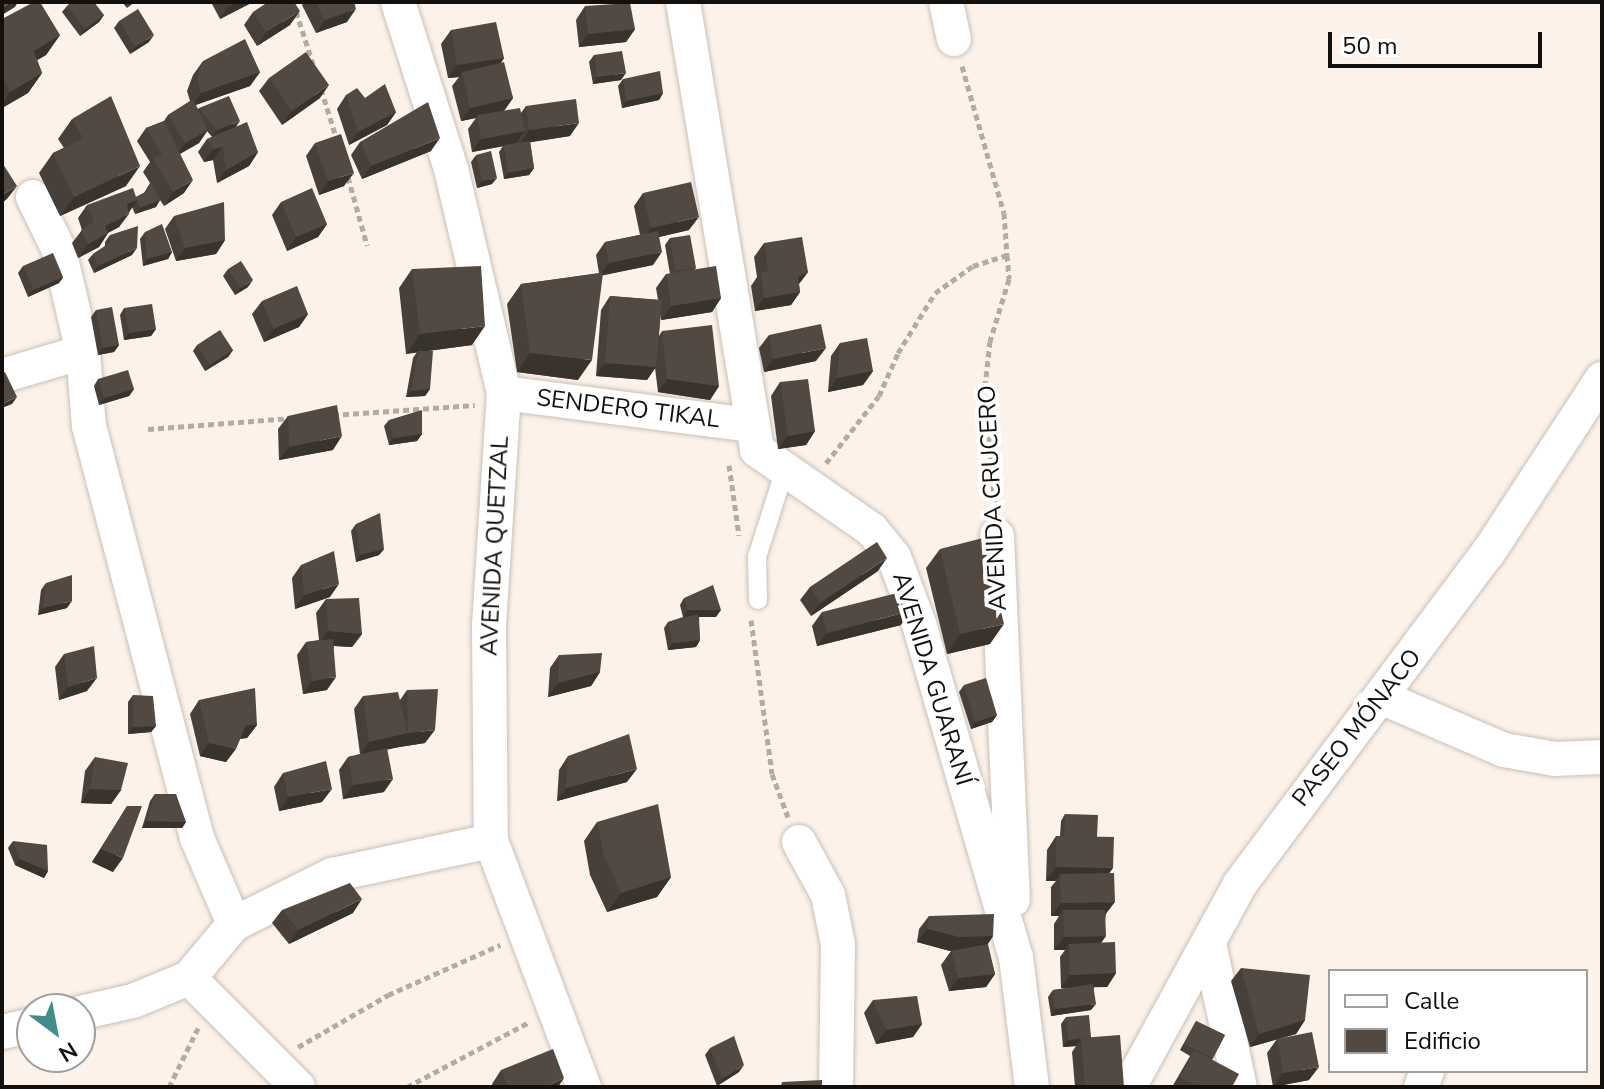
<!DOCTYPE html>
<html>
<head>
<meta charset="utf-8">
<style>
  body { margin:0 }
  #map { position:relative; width:1604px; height:1089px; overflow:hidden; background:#fdf2e9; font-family:"Nunito Sans",sans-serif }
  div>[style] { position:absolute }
  .path>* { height:5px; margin-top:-2.5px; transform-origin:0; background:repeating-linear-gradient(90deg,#b4aba4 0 6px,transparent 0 10px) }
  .roads { filter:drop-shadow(0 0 2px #cac0b8) drop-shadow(0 0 2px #cac0b8) }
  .service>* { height:18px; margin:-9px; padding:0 9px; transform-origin:9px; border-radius:9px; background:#fff }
  .minor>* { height:34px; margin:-17px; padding:0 17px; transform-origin:17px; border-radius:17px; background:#fff }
  .wall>* { inset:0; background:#473f39 }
  .shaded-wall>* { inset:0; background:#39332e }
  .building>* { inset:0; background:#524942 }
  span { translate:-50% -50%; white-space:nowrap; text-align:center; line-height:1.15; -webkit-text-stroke:8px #fff; paint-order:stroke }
  .street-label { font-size:24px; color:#130f0c }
  .frame { position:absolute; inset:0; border:4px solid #130f0c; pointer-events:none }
  .legend { position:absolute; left:1328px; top:969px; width:260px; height:104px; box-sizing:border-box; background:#fff; border:2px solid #a19f9e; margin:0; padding:10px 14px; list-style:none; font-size:24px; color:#130f0c }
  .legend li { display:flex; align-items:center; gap:16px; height:40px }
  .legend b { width:40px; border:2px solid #a19f9e }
  .north { position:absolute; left:16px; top:993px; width:80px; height:80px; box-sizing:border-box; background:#fff; border:2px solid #a19f9e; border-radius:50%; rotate:148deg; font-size:22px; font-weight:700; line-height:32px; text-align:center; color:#130f0c }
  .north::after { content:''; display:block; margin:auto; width:28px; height:36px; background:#448c89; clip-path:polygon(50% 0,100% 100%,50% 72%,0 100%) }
  .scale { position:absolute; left:1328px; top:32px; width:214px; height:36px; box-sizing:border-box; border:4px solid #130f0c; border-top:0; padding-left:10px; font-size:24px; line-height:28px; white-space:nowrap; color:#130f0c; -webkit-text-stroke:6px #fff; paint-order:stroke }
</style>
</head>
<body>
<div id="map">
  <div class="path">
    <i style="left:293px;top:2px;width:65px;rotate:72.1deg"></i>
    <i style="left:962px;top:66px;width:153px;rotate:74.1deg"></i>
    <i style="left:1004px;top:213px;width:42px;rotate:85.9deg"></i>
    <i style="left:1007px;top:255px;width:24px;rotate:85deg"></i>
    <i style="left:1009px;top:279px;width:65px;rotate:107deg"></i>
    <i style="left:990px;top:341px;width:45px;rotate:96.3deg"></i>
    <i style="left:985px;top:386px;width:121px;rotate:85.3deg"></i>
    <i style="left:321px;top:89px;width:53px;rotate:72.6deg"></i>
    <i style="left:348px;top:177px;width:71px;rotate:74.4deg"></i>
    <i style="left:333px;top:415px;width:142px;rotate:-4deg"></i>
    <i style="left:148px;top:429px;width:143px;rotate:-4.4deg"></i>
    <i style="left:826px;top:463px;width:85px;rotate:-51.7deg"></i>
    <i style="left:879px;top:396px;width:47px;rotate:-66.2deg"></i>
    <i style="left:898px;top:353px;width:70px;rotate:-58.3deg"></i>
    <i style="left:935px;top:293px;width:47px;rotate:-35.4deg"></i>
    <i style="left:973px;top:266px;width:36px;rotate:-18deg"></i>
    <i style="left:729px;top:465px;width:71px;rotate:81.9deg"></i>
    <i style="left:751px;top:620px;width:155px;rotate:82.2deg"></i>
    <i style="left:772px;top:774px;width:46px;rotate:69.6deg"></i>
    <i style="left:298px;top:1047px;width:104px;rotate:-30deg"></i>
    <i style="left:388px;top:995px;width:123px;rotate:-24.1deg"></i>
    <i style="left:169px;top:1087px;width:66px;rotate:-63.8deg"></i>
    <i style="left:407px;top:1087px;width:138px;rotate:-28deg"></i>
  </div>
  <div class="roads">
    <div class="service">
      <i style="left:758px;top:600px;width:43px;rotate:-91.3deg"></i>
      <i style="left:757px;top:557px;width:92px;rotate:-72.3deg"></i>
    </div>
    <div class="minor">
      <i style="left:398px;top:2px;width:175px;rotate:72.4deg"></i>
      <i style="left:451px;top:169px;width:230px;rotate:76.7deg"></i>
      <i style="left:504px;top:393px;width:232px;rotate:93.7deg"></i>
      <i style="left:489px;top:625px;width:216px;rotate:89.5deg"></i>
      <i style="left:491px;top:841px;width:263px;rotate:69.3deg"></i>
      <i style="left:683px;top:2px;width:454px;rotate:80.6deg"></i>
      <i style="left:757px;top:450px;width:140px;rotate:34.8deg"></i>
      <i style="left:872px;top:530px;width:35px;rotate:51deg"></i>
      <i style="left:894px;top:557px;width:72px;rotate:69.5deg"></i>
      <i style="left:919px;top:624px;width:347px;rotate:73.8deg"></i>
      <i style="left:1016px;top:957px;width:131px;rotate:83deg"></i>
      <i style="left:946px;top:2px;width:38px;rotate:78deg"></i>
      <i style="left:33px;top:197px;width:59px;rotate:63.9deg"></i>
      <i style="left:59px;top:250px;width:105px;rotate:76.8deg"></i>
      <i style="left:83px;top:352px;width:74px;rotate:85.4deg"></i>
      <i style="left:89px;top:426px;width:426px;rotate:75.3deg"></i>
      <i style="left:197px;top:838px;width:94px;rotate:66.7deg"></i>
      <i style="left:2px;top:376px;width:84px;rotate:-16.5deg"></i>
      <i style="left:504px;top:393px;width:249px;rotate:7.4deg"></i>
      <i style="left:997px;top:536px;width:364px;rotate:87.5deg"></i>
      <i style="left:1383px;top:698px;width:132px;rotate:23.3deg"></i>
      <i style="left:1504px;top:750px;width:52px;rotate:10deg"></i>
      <i style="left:1555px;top:759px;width:47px;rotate:-2.4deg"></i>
      <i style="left:799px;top:842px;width:60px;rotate:61.3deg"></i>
      <i style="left:828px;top:895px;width:50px;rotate:78.5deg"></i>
      <i style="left:838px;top:944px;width:143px;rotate:90.8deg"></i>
      <i style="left:1209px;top:943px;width:147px;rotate:77.9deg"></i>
      <i style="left:189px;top:978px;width:154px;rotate:45deg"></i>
      <i style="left:80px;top:1013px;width:54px;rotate:-12.8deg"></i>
      <i style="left:133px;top:1001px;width:61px;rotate:-22.3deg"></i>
      <i style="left:189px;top:978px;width:70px;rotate:-50.2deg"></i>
      <i style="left:234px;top:924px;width:110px;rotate:-26.6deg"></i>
      <i style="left:332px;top:875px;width:163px;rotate:-12.1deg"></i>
      <i style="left:2px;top:1032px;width:31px;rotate:-13deg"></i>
      <i style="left:1129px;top:1087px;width:231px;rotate:-61.3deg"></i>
      <i style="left:1240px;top:884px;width:414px;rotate:-53.2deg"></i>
      <i style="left:1488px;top:553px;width:208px;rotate:-56.8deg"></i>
      <i style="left:1421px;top:1087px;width:17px;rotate:-69deg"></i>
    </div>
  </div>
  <div class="wall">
    <i style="clip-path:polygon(122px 2px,135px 2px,127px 8px)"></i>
    <i style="clip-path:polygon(211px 2px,253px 2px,220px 19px)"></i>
    <i style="clip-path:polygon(304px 2px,354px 2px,347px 22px,316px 33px,302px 5px)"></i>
    <i style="clip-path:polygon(67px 6px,104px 15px,99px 22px,80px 36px,62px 12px)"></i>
    <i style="clip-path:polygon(585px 6px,635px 29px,626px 42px,579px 47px,576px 20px)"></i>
    <i style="clip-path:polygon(253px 12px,290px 25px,257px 46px,244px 25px)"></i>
    <i style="clip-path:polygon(2px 19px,60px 35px,46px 55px,37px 60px,42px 73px,28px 93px,2px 108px)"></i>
    <i style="clip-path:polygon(119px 21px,149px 42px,130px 54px,114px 28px)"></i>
    <i style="clip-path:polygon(451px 30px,504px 58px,501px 63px,513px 98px,504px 111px,521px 113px,526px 106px,570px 136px,530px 142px,534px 168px,529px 175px,504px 179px,499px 152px,503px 146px,472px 152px,468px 129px,476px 118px,461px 121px,452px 86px,459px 77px,448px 78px,441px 44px)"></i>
    <i style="clip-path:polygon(594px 55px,621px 80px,593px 84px,589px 62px)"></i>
    <i style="clip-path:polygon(203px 61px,260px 72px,250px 86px,196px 105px,198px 109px,199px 108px,236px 126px,258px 152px,249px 166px,217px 183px,213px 160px,204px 162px,198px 152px,207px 139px,212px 137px,207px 131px,199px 143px,180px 154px,184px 193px,164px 206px,160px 200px,156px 207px,135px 214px,132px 207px,119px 227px,108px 233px,99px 247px,78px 258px,72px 243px,82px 230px,78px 218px,87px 205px,136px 197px,144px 193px,150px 183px,143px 172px,150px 162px,137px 141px,146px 128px,164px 121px,168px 115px,190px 101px,187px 91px,193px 75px)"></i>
    <i style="clip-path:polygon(269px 78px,320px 98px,282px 125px,259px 91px)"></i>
    <i style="clip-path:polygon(623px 79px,663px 93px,659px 100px,622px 108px,618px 86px)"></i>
    <i style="clip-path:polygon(346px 95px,365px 98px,396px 112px,387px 125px,349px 145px,337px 109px)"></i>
    <i style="clip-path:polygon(72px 119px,126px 186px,60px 216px,39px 173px,53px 153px,64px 148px,58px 139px)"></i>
    <i style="clip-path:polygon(360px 142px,431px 151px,362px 179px,351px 155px)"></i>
    <i style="clip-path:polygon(315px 143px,344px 186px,319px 195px,306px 156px)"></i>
    <i style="clip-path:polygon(476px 155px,492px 184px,477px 188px,471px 162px)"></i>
    <i style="clip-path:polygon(643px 193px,689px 230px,659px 237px,653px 265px,602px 275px,578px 380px,517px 372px,507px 304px,521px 284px,599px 273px,596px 255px,605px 242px,640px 235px,634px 206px)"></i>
    <i style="clip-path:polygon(281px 202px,327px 224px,318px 237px,287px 251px,272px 215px)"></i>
    <i style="clip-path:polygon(174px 216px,225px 240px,216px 254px,176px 261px,165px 229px)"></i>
    <i style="clip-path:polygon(145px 232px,172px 252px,168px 259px,143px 266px,140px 239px)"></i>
    <i style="clip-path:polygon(110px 235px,132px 255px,94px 273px,88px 260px,93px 254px,105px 246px,105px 242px)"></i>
    <i style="clip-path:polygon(670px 238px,696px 268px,694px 270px,721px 298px,712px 312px,661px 320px,660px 314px,659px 336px,662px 331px,719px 386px,710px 400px,658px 392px,655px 368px,647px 380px,596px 376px,601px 310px,610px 296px,658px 300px,656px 288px,666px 274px,670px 274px,665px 245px)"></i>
    <i style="clip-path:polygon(764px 243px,808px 272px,799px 284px,800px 292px,791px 305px,755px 311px,751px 286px,757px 277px,754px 257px)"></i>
    <i style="clip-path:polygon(23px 266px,63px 277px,59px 283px,28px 297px,18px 273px)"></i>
    <i style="clip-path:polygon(228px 269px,248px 287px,235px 295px,223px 276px)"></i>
    <i style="clip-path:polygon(412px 269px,472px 345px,426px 351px,430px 389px,425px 396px,406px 397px,413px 358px,417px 352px,406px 354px,399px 288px)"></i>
    <i style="clip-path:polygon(262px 301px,308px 314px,299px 327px,264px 342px,252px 314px)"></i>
    <i style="clip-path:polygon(124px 308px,156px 329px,151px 336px,124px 340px,120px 315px)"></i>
    <i style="clip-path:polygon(96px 310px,119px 345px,114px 352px,98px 355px,91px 317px)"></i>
    <i style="clip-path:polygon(769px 335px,816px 361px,764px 372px,759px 348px)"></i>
    <i style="clip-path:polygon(840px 343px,873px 371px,863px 385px,828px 392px,831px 356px)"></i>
    <i style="clip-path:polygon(197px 345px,233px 350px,228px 357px,205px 371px,193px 351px)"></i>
    <i style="clip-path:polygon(98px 379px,134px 389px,129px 396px,99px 405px,94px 386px)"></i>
    <i style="clip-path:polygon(780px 382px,815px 431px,806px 445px,778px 449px,771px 396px)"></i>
    <i style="clip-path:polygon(288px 416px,333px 450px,279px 460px,278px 429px)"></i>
    <i style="clip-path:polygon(389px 420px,422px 434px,417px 441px,389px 445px,384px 426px)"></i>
    <i style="clip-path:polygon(356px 524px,384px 549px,379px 555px,356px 562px,351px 531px)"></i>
    <i style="clip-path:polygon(940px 549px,990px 644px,947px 654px,926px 568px)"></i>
    <i style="clip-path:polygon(301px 565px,330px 597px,295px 609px,292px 578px)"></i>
    <i style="clip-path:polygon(878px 571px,811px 616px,800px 600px,810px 587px)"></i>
    <i style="clip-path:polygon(46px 583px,67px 608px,38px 615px,41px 590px)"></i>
    <i style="clip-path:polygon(684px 598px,716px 617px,699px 617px,700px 640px,696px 647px,668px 650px,664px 628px,668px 622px,683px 617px,680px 605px)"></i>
    <i style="clip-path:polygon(326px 599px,362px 634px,352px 647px,334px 646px,327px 690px,303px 694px,297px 655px,306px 642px,319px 640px,316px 613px)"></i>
    <i style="clip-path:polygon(822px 612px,901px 625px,817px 646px,812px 626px)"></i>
    <i style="clip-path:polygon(64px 654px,87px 691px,59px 700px,55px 667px)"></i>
    <i style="clip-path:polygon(559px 655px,600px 672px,591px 686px,548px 697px,550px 668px)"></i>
    <i style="clip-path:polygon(964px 685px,997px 715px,992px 722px,971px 729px,959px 692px)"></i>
    <i style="clip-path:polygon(407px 690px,425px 743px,387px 749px,384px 792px,343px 799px,339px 770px,348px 757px,360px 754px,354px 709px,363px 696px,400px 700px)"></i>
    <i style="clip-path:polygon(133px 695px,156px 726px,151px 732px,128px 734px,128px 702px)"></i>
    <i style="clip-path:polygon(199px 700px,257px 725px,247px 738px,240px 739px,226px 762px,200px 756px,190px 714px)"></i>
    <i style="clip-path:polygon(568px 756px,627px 782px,557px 801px,559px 770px)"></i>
    <i style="clip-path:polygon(95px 757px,121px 790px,111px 804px,81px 803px,85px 771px)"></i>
    <i style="clip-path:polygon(283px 773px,322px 802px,279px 811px,274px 787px)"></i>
    <i style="clip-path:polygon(155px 794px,186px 822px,182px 828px,142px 828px,150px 801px)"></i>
    <i style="clip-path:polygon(127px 806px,113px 872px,92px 862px)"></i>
    <i style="clip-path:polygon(1065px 814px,1097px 837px,1109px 873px,1106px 914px,1101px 943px,1116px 973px,1107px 987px,1094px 987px,1091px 1010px,1051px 1016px,1048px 997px,1053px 990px,1067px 988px,1061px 988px,1060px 957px,1065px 950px,1054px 950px,1054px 924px,1059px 916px,1051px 916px,1051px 887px,1056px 881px,1046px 881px,1047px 850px,1056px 836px,1060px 836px,1061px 821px)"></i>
    <i style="clip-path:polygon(597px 822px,671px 877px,657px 897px,607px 912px,590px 875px,584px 841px)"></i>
    <i style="clip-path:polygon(13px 841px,48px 871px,44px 878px,15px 865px,8px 848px)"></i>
    <i style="clip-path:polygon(282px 910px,353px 913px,289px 944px,272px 923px)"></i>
    <i style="clip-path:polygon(929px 916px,993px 936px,987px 945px,995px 974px,986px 987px,949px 991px,941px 965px,951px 951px,955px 950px,950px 951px,917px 942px,919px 929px)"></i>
    <i style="clip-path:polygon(1241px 968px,1305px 1020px,1296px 1034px,1250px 1047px,1231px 981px)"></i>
    <i style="clip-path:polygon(873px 1000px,922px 1024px,913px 1037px,876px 1044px,864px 1013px)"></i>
    <i style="clip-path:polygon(1066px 1017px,1091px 1037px,1124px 1087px,1075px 1087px,1072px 1052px,1076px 1046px,1063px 1047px,1061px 1024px)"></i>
    <i style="clip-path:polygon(1196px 1021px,1225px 1035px,1212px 1060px,1232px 1087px,1172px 1087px,1190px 1056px,1180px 1050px)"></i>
    <i style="clip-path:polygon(1277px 1039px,1309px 1080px,1273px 1087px,1267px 1053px)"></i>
    <i style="clip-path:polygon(710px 1048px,739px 1072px,717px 1086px,705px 1055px)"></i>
    <i style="clip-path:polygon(501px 1070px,558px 1087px,493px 1087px,492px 1084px)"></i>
  </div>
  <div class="shaded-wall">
    <i style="clip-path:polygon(11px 2px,18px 2px,15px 7px,2px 15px,2px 8px)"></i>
    <i style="clip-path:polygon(237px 2px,253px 2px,220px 19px,229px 6px)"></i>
    <i style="clip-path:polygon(434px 2px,480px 2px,433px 3px)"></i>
    <i style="clip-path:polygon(356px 9px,347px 22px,316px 33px,325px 20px)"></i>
    <i style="clip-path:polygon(300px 11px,290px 25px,257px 46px,266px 32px)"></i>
    <i style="clip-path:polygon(104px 15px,99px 22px,80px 36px,85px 29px)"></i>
    <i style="clip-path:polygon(635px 29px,626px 42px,579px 47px,588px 34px)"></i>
    <i style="clip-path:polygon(60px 35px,46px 55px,20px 70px,34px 51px)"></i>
    <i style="clip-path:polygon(154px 35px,149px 42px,130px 54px,135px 47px)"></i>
    <i style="clip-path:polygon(504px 58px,495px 71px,462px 72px,459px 77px,448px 78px,457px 65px)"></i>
    <i style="clip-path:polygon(260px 72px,250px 86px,192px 106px,201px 93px)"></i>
    <i style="clip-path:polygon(42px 73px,28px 93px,2px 108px,2px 104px,10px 92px)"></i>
    <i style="clip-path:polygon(626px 73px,621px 80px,593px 84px,597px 77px)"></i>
    <i style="clip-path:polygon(329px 85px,320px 98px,282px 125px,292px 111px)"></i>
    <i style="clip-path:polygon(663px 93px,659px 100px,622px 108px,626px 101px)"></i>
    <i style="clip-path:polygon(513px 98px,503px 112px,477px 115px,476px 118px,461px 121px,470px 108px)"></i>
    <i style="clip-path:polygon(396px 112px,387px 125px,349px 145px,358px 132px)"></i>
    <i style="clip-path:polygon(240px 121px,235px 128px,212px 137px,217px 130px)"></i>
    <i style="clip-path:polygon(579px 123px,570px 136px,520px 144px,529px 130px)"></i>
    <i style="clip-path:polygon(208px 130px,199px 143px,176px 156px,185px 143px)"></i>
    <i style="clip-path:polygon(525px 131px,515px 144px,472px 152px,481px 139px)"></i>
    <i style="clip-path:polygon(440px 138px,431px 151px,362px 179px,371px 166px)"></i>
    <i style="clip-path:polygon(223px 147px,213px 160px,204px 162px,213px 149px)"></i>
    <i style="clip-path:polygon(258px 152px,249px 166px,217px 183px,226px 170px)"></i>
    <i style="clip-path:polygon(140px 166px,126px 186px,60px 216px,74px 197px)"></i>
    <i style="clip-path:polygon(534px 168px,529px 175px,504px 179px,508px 173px)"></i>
    <i style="clip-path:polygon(354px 173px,344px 186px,319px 195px,328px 181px)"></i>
    <i style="clip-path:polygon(497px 178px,492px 184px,477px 188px,482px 181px)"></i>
    <i style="clip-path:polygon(193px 180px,184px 193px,164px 206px,173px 192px)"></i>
    <i style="clip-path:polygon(17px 186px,7px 199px,2px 203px,2px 195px)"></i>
    <i style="clip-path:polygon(137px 200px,128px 214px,127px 204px)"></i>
    <i style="clip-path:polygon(160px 200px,156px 207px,135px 214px,140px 208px)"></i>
    <i style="clip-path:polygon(129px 214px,119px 227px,96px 239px,105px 226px)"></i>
    <i style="clip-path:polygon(699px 217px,689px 230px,642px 241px,651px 228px)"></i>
    <i style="clip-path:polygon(327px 224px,318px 237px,287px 251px,296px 237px)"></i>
    <i style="clip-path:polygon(108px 233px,99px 247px,78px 258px,88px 244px)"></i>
    <i style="clip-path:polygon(225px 240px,216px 254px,176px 261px,185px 248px)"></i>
    <i style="clip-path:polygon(137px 248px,132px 255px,94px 273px,98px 266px)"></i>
    <i style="clip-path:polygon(172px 252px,168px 259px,143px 266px,147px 259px)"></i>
    <i style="clip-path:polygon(662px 252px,653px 265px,600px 276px,609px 263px)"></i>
    <i style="clip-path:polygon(808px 272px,798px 285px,798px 277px)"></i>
    <i style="clip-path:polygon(63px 277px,59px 283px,28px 297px,33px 290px)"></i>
    <i style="clip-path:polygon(253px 280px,248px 287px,235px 295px,240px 288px)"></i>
    <i style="clip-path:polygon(800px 292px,791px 305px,755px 311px,764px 298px)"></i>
    <i style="clip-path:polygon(721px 298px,712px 312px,661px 320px,671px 306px)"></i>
    <i style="clip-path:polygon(308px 314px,299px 327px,264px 342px,273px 329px)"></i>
    <i style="clip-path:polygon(485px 326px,472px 345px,406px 354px,420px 334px)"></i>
    <i style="clip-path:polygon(156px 329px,151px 336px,124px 340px,129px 333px)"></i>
    <i style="clip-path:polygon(119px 345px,114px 352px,98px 355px,103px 348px)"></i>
    <i style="clip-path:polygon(826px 348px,816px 361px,764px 372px,773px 359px)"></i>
    <i style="clip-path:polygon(233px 350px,228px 357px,205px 371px,210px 365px)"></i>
    <i style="clip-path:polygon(530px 353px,592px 360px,578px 380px,517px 372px)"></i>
    <i style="clip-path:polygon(605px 363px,656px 367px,647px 380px,596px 376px)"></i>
    <i style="clip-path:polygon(873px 371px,863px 385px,828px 392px,837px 378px)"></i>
    <i style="clip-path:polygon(667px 379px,719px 386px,710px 400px,658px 392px)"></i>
    <i style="clip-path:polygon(134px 389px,129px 396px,99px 405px,104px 398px)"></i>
    <i style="clip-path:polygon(430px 389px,425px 396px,406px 397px,411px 391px)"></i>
    <i style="clip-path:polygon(17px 397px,12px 404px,2px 408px,2px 404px)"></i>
    <i style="clip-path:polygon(815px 431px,806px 445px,778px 449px,788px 436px)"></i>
    <i style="clip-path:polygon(422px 434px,417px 441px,389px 445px,393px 438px)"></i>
    <i style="clip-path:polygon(342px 436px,333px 450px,279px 460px,289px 447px)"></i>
    <i style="clip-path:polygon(384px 549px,379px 555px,356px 562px,360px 555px)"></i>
    <i style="clip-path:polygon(887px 558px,878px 571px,811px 616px,820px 603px)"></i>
    <i style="clip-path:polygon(339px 584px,330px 597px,295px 609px,304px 595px)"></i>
    <i style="clip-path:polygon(72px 601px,67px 608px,38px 615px,43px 608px)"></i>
    <i style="clip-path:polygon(688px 610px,721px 610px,716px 617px,683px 617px)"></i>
    <i style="clip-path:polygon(910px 611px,901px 625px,817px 646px,827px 633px)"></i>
    <i style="clip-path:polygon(1004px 624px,990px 644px,947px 654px,960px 634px)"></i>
    <i style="clip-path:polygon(328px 631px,362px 634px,352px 647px,319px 645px)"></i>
    <i style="clip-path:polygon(700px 640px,696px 647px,668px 650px,673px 643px)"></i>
    <i style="clip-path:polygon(600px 672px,591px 686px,548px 697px,558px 683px)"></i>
    <i style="clip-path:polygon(336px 677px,327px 690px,303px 694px,312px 681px)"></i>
    <i style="clip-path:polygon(97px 678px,87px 691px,59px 700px,68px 687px)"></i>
    <i style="clip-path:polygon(997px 715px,992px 722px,971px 729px,975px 722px)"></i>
    <i style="clip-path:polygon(246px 725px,257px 725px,247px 738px,236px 739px)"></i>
    <i style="clip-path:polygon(156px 726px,151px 732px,128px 734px,133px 727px)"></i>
    <i style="clip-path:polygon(435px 730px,425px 743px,399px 747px,408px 733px)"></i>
    <i style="clip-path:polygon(408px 733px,399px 747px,360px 756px,369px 742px)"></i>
    <i style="clip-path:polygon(209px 743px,236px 749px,226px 762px,200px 756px)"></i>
    <i style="clip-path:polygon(637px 769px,627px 782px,557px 801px,566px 788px)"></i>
    <i style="clip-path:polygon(393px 779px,384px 792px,343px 799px,353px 785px)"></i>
    <i style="clip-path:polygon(90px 789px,121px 790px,111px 804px,81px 803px)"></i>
    <i style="clip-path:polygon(332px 789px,322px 802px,279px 811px,288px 797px)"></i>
    <i style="clip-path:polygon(147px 821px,186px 822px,182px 828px,142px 828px)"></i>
    <i style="clip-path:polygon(101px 849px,123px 858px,113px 872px,92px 862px)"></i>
    <i style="clip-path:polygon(20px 859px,48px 871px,44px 878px,15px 865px)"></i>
    <i style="clip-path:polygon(1056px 867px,1113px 868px,1104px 881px,1060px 874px,1056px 881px,1046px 881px)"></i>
    <i style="clip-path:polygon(671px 877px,657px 897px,607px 912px,621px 893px)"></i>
    <i style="clip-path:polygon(362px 899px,353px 913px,289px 944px,298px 930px)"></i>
    <i style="clip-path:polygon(1115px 902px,1105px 915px,1063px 910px,1059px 916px,1051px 916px,1061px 903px)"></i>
    <i style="clip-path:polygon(927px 929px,993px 936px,984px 950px,950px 951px,917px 942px)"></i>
    <i style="clip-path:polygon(1106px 936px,1097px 949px,1069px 944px,1065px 950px,1054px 950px,1064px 937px)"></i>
    <i style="clip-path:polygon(1116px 973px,1107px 987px,1061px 988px,1070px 975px)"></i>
    <i style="clip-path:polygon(995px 974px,986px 987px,949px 991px,958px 978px)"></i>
    <i style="clip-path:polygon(1096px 1004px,1091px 1010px,1051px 1016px,1055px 1009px)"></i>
    <i style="clip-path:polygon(1305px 1020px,1296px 1034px,1250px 1047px,1259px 1034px)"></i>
    <i style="clip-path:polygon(922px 1024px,913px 1037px,876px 1044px,886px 1030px)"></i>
    <i style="clip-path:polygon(1081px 1039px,1076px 1046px,1063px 1047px,1068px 1040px)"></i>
    <i style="clip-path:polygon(744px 1065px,739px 1072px,717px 1086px,722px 1079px)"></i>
    <i style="clip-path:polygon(1319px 1067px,1309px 1080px,1273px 1087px,1283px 1073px)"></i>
    <i style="clip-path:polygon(564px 1078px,558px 1087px,545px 1087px)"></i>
  </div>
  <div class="building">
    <i style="clip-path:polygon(2px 2px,11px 2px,2px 8px)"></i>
    <i style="clip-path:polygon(34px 2px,40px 2px,60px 35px,34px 51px,42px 73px,10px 92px,2px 76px,2px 19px)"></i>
    <i style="clip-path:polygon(71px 2px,94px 2px,104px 15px,85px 29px,67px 6px)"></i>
    <i style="clip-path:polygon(227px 2px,237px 2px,229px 6px)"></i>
    <i style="clip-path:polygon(268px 2px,294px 2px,300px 11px,266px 32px,253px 12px)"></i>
    <i style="clip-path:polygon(316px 2px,354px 2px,356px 9px,325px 20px)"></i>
    <i style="clip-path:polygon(630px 3px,635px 29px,588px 34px,585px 6px)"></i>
    <i style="clip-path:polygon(138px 9px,154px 35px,135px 47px,119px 21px)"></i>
    <i style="clip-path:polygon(496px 22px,504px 58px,457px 65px,451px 30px)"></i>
    <i style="clip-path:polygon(245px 39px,260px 72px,201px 93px,197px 78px,203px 61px)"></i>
    <i style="clip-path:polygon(622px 51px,626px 73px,597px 77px,594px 55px)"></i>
    <i style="clip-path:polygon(306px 52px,329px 85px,292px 111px,269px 78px)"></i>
    <i style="clip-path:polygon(504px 62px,513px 98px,470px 108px,462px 72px)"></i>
    <i style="clip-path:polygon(660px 71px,663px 93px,626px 101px,623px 79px)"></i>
    <i style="clip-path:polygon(385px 84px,396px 112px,358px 132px,346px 95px,357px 88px,365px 98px)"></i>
    <i style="clip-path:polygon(111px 96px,140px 166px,74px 197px,53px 153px,83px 138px,72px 119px)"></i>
    <i style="clip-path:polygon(229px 96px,240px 121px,217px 130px,199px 108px)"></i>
    <i style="clip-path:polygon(576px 99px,579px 123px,529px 130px,526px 106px)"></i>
    <i style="clip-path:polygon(193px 100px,208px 130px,185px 143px,168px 115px)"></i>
    <i style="clip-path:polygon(428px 102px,440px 138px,371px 166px,360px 142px)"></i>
    <i style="clip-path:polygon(520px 108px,525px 131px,481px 139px,477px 115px)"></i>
    <i style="clip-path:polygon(164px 121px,193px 180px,173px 192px,153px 158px,162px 154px,146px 128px)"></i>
    <i style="clip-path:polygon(247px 122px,258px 152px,226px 170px,223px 147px,213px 149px,207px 139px)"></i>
    <i style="clip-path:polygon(341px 134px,354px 173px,328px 181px,315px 143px)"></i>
    <i style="clip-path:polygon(530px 141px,534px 168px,508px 173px,504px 145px)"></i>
    <i style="clip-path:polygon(491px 151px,497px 178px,482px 181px,476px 155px)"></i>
    <i style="clip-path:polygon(3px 164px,17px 186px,2px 195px,2px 165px)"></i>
    <i style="clip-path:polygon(151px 181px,160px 200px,140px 208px,136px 197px,147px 191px)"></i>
    <i style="clip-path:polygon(691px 182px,699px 217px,651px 228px,643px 193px)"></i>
    <i style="clip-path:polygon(133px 188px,137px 200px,127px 204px,129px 214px,105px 226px,108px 233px,88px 244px,81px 230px,94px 222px,87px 205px)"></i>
    <i style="clip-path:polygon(312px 188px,327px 224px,296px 237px,281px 202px)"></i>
    <i style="clip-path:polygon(224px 202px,225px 240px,185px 248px,174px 216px)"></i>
    <i style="clip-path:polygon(162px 224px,172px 252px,147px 259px,145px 232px)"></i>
    <i style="clip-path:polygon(138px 226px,137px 248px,98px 266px,93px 254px,110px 243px,110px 235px)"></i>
    <i style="clip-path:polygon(658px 231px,662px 252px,609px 263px,605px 242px)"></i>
    <i style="clip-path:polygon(690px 235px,696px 268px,675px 271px,670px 238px)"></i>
    <i style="clip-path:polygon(802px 237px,808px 272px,798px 277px,800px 292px,764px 298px,761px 272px,768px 272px,764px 243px)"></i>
    <i style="clip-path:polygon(53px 253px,63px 277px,33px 290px,23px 266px)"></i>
    <i style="clip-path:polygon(241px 261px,253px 280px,240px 288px,228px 269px)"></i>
    <i style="clip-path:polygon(481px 266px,485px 326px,420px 334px,412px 269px)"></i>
    <i style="clip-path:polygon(716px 266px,721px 298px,671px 306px,666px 274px)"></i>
    <i style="clip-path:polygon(603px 273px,592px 360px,530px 353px,521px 284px)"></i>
    <i style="clip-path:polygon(297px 286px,308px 314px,273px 329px,262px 301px)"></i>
    <i style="clip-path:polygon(610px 296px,662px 300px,656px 367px,605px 363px)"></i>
    <i style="clip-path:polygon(152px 304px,156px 329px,129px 333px,124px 308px)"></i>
    <i style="clip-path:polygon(112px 307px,119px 345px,103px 348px,96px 310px)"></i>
    <i style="clip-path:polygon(821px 324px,826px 348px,773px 359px,769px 335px)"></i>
    <i style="clip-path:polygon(712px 325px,719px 386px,667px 379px,662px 331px)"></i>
    <i style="clip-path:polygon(220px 330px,233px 350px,210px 365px,197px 345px)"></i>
    <i style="clip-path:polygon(867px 338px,873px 371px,837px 378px,840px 343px)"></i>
    <i style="clip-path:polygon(418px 351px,433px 351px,430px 389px,411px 391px)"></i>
    <i style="clip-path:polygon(128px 370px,134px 389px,104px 398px,98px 379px)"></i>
    <i style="clip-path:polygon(5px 372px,17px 397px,2px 404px,2px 374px)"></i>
    <i style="clip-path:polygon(808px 379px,815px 431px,788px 436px,780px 382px)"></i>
    <i style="clip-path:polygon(337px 405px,342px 436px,289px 447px,288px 416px)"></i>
    <i style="clip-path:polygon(422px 410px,422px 434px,393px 438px,389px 420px)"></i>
    <i style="clip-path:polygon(380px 513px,384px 549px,360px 555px,356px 524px)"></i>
    <i style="clip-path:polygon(983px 538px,1004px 624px,960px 634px,940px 549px)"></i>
    <i style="clip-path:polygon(877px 542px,887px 558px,820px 603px,810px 587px)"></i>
    <i style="clip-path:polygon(334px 551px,339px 584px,304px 595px,301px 565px)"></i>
    <i style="clip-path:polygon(72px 575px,72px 601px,43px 608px,46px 583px)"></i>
    <i style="clip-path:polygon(713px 585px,721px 610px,688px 610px,684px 598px)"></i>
    <i style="clip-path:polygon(905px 591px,910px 611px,827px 633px,822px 612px)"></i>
    <i style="clip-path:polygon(359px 598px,362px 634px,328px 631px,326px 599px)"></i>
    <i style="clip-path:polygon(698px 614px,700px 640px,673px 643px,668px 622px)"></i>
    <i style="clip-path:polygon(333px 639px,336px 677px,312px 681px,306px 642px)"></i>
    <i style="clip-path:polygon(94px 646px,97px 678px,68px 687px,64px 654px)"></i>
    <i style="clip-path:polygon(602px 653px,600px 672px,558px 683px,559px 655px)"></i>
    <i style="clip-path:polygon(986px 678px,997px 715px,975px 722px,964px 685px)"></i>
    <i style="clip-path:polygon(255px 688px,257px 725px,246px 725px,236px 749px,209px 743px,199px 700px)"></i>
    <i style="clip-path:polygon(438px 689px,435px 730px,408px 733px,407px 690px)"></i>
    <i style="clip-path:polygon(398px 692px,408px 733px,369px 742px,363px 696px)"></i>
    <i style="clip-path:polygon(133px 695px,153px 696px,156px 726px,133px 727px)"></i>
    <i style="clip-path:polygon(629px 734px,637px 769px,566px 788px,568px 756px)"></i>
    <i style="clip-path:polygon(387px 748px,393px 779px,353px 785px,348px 757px)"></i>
    <i style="clip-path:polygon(95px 757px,128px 763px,121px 790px,90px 789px)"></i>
    <i style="clip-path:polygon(326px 761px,332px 789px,288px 797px,283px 773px)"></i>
    <i style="clip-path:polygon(155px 794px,176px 794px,186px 822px,147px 821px)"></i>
    <i style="clip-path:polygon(658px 804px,671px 877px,621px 893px,604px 855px,597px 822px)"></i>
    <i style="clip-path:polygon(127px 806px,142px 806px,123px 858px,101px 849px)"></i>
    <i style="clip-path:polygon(1065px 814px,1098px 815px,1097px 837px,1064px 836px)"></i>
    <i style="clip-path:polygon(1056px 836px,1114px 837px,1113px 868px,1056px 867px)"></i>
    <i style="clip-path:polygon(13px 841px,47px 845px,48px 871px,20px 859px)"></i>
    <i style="clip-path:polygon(1114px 873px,1115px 902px,1061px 903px,1060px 874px)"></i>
    <i style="clip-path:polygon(350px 883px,362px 899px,298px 930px,282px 910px)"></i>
    <i style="clip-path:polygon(1063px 910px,1105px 910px,1106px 936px,1064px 937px)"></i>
    <i style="clip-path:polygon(994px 914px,993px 936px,959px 937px,927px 929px,929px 916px)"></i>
    <i style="clip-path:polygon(1115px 942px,1116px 973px,1070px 975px,1069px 944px)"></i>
    <i style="clip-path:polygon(988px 944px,995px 974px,958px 978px,951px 951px)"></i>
    <i style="clip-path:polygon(1241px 968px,1310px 975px,1305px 1020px,1259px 1034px)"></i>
    <i style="clip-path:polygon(1093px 984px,1096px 1004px,1055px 1009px,1053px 990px)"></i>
    <i style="clip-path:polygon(917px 996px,922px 1024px,886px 1030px,873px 1000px)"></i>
    <i style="clip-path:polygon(1089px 1015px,1091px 1037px,1068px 1040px,1066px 1017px)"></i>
    <i style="clip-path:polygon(1196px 1021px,1225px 1035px,1213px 1058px,1184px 1044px)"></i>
    <i style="clip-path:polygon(1312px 1032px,1319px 1067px,1283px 1073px,1277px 1039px)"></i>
    <i style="clip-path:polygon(1120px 1035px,1124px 1087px,1085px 1087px,1081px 1038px)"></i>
    <i style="clip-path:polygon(734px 1036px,744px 1065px,722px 1079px,710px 1048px)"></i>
    <i style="clip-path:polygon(553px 1049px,564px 1078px,545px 1087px,508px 1087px,501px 1070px)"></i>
    <i style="clip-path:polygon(1194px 1050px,1239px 1074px,1232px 1087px,1199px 1087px,1180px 1077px)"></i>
    <i style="clip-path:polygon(822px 1080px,822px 1087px,781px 1087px,782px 1082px)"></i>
  </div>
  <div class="street-label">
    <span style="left:628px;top:409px;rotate:7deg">SENDERO TIKAL</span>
    <span style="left:993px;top:498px;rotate:-93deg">AVENIDA CRUCERO</span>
    <span style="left:495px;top:546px;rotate:-87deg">AVENIDA QUETZAL</span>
    <span style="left:932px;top:679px;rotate:73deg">AVENIDA GUARANÍ</span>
    <span style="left:1357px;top:728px;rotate:-52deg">PASEO MÓNACO</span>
  </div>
  <div class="frame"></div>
  <ul class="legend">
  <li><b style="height:10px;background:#fff"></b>Calle</li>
  <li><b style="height:22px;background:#524942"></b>Edificio</li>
  </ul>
  <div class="north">N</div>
  <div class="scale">50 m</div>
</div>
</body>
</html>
